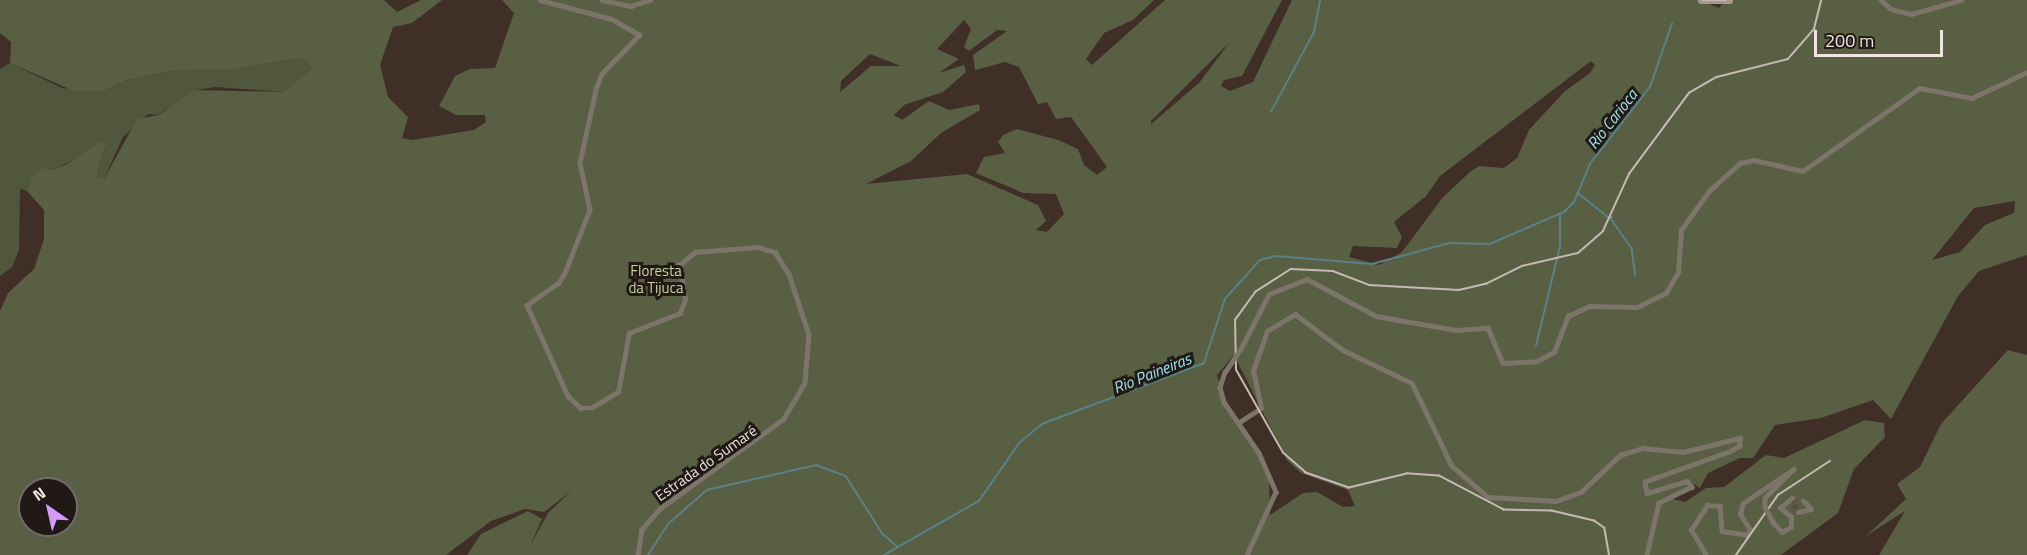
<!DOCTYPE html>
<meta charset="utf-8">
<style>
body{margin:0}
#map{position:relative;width:2027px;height:555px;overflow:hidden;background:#3f2f27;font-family:"Titillium Web",sans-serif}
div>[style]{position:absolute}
.green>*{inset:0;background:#51573c}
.forest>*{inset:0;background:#585f43}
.stream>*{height:1.5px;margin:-0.75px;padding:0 0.75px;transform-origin:0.75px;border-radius:0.75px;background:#5b8187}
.street-tunnel>*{height:4.5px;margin-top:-2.25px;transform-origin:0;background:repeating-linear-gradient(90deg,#5a4a43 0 4.5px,transparent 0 6.5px)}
.street>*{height:4.5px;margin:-2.25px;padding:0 2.25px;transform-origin:2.25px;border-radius:2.25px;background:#7e756a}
.secondary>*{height:7px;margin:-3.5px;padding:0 3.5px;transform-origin:3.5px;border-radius:3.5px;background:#a79a89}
.tram>*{height:1.5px;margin:-0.75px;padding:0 0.75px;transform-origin:0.75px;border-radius:0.75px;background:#c7bab5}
.rail>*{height:1.5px;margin-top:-0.75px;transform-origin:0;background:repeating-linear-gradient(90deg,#c7bab5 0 9px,transparent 0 13.5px)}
.street-bridge>*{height:4.5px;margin:-2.25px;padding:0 2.25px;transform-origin:2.25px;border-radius:2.25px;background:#7e756a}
span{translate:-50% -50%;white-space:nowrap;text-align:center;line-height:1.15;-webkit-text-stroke:6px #201915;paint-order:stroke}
.park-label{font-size:15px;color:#c6d39d}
.street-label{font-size:15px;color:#f0e5e0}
.water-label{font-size:16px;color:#9ce5ef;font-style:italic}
.north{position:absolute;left:18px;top:477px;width:60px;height:60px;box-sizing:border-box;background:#201915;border:2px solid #736b66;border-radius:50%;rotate:326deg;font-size:16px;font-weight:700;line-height:24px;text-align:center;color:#f0e5e0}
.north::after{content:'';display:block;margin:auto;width:21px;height:27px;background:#d39cfc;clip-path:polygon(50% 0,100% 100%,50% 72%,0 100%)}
.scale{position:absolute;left:1814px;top:30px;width:129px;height:27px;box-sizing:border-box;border:3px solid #f0e5e0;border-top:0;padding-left:8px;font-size:18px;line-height:21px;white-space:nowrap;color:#f0e5e0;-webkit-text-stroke:4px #201915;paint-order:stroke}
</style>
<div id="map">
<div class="green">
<div style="clip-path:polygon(300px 58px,313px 68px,283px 92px,215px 87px,195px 90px,158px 115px,148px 114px,123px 137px,104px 179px,98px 179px,97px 170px,107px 143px,53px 170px,44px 167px,31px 176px,27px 191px,20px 189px,19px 250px,12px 267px,0 276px,0 69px,10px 63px,62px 88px,104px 91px,127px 80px,172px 71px,232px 70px)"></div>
</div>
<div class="forest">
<div style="clip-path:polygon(evenodd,0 0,384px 0,397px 12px,421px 0,442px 0,412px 23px,393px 27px,380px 65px,388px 97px,408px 117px,402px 138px,412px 140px,474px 130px,486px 122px,485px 115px,456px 115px,439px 106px,455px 76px,470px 69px,495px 68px,514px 13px,502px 0,1154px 0,1133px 20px,1104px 33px,1086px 59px,1092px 65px,1165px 0,1282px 0,1242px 76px,1224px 80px,1221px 86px,1230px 91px,1253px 82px,1292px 0,1700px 0,1719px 8px,1725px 0,2027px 0,2027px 255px,1979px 271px,1958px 296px,1891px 419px,1873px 400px,1821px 418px,1775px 425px,1753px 458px,1740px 458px,1708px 473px,1700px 488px,1687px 480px,1690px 487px,1672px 499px,1685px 502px,1706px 488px,1724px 487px,1766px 455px,1784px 458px,1865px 420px,1884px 423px,1885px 437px,1854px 469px,1838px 513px,1781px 555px,467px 555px,481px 534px,528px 511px,542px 519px,530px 546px,548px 513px,570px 492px,544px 512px,525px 509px,491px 521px,446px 555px,0 555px,0 311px,8px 293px,34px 269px,44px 239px,44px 210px,27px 191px,31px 176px,44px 167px,53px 170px,67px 164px,100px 142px,107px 143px,97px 170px,98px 178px,104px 179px,137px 119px,159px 115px,194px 90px,283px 92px,313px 68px,300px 58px,232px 70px,172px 71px,127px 80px,104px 91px,74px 91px,10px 63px,11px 42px,0 33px,0 0,964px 20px,971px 29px,964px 47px,969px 51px,997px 30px,1007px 31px,973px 55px,975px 70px,1005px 62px,1019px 67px,1038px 104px,1047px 102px,1056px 119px,1071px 117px,1107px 167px,1097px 175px,1084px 165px,1078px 149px,1058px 140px,1017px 129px,1003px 135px,998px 142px,1005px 153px,984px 157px,976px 173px,1023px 193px,1056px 194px,1064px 214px,1047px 232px,1036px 230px,1046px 221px,1038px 205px,967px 174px,866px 184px,911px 161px,941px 133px,980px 110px,979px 104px,949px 110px,929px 101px,902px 120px,894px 115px,904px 105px,943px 92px,966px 72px,964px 65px,939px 73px,959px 59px,937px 49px,964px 20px,0 0,1230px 42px,1199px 83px,1151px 124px,1151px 121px,1230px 42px,0 0,870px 54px,901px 66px,871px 66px,840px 92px,841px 81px,870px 54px,0 0,1591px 61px,1595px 65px,1590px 73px,1564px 92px,1529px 130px,1517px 158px,1504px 168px,1479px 166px,1470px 172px,1443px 197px,1402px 252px,1379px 265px,1349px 257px,1353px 246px,1397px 248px,1402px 237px,1394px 222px,1426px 196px,1440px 176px,1591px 61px,0 0,2015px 201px,2014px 213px,1985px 225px,1960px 252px,1932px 260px,1974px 208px,2015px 201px,0 0,1234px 355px,1287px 460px,1301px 473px,1348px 490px,1355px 506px,1343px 507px,1317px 492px,1303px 493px,1270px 515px,1269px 471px,1223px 396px,1217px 375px,1234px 355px,0 0,30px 489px,66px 489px,66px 525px,30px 525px,30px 489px)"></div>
<div style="clip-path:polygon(2008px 350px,2027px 355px,2027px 555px,1879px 555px,1905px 511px,1866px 536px,1906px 499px,1897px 484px,1920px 467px,1941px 424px)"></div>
</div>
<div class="stream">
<div style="left:1271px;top:112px;width:91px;rotate:-61.7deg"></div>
<div style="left:1314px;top:32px;width:33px;rotate:-79deg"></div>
<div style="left:1578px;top:193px;width:43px;rotate:38.5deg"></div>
<div style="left:1612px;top:220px;width:35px;rotate:55deg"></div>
<div style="left:1632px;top:249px;width:27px;rotate:82deg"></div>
<div style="left:1536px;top:346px;width:103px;rotate:-76.5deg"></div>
<div style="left:1560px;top:246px;width:32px;rotate:-90deg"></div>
<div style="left:648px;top:555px;width:37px;rotate:-57deg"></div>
<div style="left:668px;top:524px;width:52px;rotate:-41.1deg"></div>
<div style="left:707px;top:490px;width:112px;rotate:-12.9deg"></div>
<div style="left:816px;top:465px;width:32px;rotate:20deg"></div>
<div style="left:846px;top:476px;width:69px;rotate:57.5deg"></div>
<div style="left:883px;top:534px;width:18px;rotate:41deg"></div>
<div style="left:884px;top:555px;width:109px;rotate:-29.6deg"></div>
<div style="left:979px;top:501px;width:72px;rotate:-55.2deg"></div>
<div style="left:1020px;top:442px;width:28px;rotate:-39deg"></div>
<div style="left:1042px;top:424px;width:173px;rotate:-20.6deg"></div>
<div style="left:1204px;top:363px;width:67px;rotate:-71.8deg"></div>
<div style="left:1225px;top:299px;width:52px;rotate:-48.1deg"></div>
<div style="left:1260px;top:260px;width:16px;rotate:-14deg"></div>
<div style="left:1276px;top:256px;width:96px;rotate:4.8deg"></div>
<div style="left:1372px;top:264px;width:81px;rotate:-15.1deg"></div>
<div style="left:1450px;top:243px;width:40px;rotate:1.4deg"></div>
<div style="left:1490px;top:244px;width:81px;rotate:-23.4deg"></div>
<div style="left:1564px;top:212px;width:14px;rotate:-45deg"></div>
<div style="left:1574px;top:202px;width:41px;rotate:-67.2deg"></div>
<div style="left:1590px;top:164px;width:98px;rotate:-52.1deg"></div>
<div style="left:1650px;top:87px;width:67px;rotate:-70.8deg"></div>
</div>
<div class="street-tunnel">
<div style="left:1792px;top:498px;width:15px;rotate:67deg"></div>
</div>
<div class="street">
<div style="left:540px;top:0;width:74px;rotate:14.8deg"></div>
<div style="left:612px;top:19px;width:32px;rotate:30deg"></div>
<div style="left:640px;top:35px;width:54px;rotate:134.3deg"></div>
<div style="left:602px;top:74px;width:17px;rotate:111deg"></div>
<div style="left:596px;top:90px;width:75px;rotate:102.4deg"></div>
<div style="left:580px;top:163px;width:48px;rotate:78deg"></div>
<div style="left:590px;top:210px;width:68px;rotate:111.6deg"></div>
<div style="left:565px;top:273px;width:12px;rotate:121deg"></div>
<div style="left:559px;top:283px;width:39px;rotate:145deg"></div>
<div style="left:527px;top:305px;width:100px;rotate:65.7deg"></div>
<div style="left:568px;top:396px;width:18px;rotate:43deg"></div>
<div style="left:581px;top:408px;width:10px"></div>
<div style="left:591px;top:408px;width:31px;rotate:-31deg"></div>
<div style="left:618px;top:392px;width:60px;rotate:-79.4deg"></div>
<div style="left:629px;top:333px;width:55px;rotate:-21.4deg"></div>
<div style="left:680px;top:313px;width:15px;rotate:-70deg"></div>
<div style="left:685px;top:299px;width:35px;rotate:-100deg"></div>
<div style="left:679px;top:265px;width:21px;rotate:-39deg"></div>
<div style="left:695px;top:252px;width:63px;rotate:-4.5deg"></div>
<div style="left:758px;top:247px;width:18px;rotate:16deg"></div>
<div style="left:775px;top:252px;width:26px;rotate:58deg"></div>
<div style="left:789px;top:274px;width:64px;rotate:71.8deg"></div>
<div style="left:809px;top:335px;width:48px;rotate:94.8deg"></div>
<div style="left:805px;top:383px;width:42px;rotate:120.3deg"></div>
<div style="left:784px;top:419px;width:153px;rotate:144deg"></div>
<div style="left:660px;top:509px;width:28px;rotate:131deg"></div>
<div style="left:642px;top:530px;width:25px;rotate:99deg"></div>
<div style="left:602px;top:0;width:30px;rotate:12deg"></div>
<div style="left:631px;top:6px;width:20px;rotate:-18deg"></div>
<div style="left:1881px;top:0;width:13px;rotate:42deg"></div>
<div style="left:1891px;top:9px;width:21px;rotate:14deg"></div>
<div style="left:1911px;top:14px;width:52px;rotate:-15.6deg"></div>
<div style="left:1240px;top:350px;width:63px;rotate:-62.6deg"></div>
<div style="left:1269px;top:294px;width:41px;rotate:-21.5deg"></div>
<div style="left:1307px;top:279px;width:78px;rotate:28.2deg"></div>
<div style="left:1376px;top:316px;width:81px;rotate:9.9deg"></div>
<div style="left:1456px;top:330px;width:32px;rotate:-4deg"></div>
<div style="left:1488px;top:328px;width:38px;rotate:67deg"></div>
<div style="left:1503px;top:363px;width:34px;rotate:-3deg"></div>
<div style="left:1537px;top:361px;width:19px;rotate:-28deg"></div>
<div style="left:1554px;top:352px;width:39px;rotate:-69deg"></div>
<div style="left:1568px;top:316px;width:23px;rotate:-25deg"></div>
<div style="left:1589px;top:306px;width:48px;rotate:1.2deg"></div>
<div style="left:1637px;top:307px;width:32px;rotate:-26deg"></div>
<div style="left:1666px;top:293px;width:24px;rotate:-60deg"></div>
<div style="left:1678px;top:272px;width:42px;rotate:-85.9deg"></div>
<div style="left:1681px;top:230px;width:48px;rotate:-54.3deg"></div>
<div style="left:1709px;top:191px;width:42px;rotate:-42.1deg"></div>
<div style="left:1740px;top:163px;width:14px;rotate:-12deg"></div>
<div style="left:1754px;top:160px;width:50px;rotate:12.7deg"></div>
<div style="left:1803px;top:171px;width:143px;rotate:-35.4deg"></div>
<div style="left:1920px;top:88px;width:53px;rotate:10.9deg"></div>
<div style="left:1972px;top:98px;width:61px;rotate:-25.3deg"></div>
<div style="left:1225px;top:372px;width:16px;rotate:108deg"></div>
<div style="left:1220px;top:387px;width:16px;rotate:75deg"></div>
<div style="left:1224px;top:402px;width:62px;rotate:55.5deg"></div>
<div style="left:1259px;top:453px;width:43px;rotate:66.4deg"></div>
<div style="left:1276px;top:492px;width:69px;rotate:114.7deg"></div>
<div style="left:1238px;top:423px;width:27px;rotate:-33deg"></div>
<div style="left:1261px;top:408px;width:38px;rotate:-102deg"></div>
<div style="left:1253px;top:371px;width:42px;rotate:-70.7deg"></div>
<div style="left:1267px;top:331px;width:33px;rotate:-31deg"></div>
<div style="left:1295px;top:314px;width:60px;rotate:36.9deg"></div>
<div style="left:1343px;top:350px;width:76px;rotate:25.6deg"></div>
<div style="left:1412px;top:383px;width:92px;rotate:64.3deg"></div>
<div style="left:1452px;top:466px;width:48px;rotate:40.7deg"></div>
<div style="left:1488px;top:497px;width:68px;rotate:3.4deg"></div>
<div style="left:1556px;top:501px;width:27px;rotate:-20deg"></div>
<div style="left:1581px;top:492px;width:54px;rotate:-43.5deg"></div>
<div style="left:1620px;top:455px;width:24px;rotate:-17deg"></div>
<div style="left:1643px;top:448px;width:40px;rotate:5.7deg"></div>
<div style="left:1683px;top:452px;width:59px;rotate:-13.8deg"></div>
<div style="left:1740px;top:438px;width:8px;rotate:90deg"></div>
<div style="left:1740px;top:446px;width:13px;rotate:151deg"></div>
<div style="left:1729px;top:452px;width:89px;rotate:160.3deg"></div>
<div style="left:1645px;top:482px;width:11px;rotate:80deg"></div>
<div style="left:1647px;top:493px;width:42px;rotate:-16.7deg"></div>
<div style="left:1687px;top:481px;width:8px;rotate:50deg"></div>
<div style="left:1692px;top:487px;width:37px;rotate:154deg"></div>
<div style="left:1659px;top:503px;width:53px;rotate:103deg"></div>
<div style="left:1798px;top:512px;width:13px;rotate:-13deg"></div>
<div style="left:1811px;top:509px;width:11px;rotate:-135deg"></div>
<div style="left:1773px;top:522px;width:13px;rotate:48deg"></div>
<div style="left:1782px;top:532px;width:10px;rotate:-29deg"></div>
<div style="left:1791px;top:527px;width:10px;rotate:-90deg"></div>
<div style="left:1791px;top:517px;width:14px;rotate:-141deg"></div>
<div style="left:1780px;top:508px;width:16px;rotate:-40deg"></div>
<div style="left:1706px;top:555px;width:29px;rotate:-121deg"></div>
<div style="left:1691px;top:530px;width:30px;rotate:-57deg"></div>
<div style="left:1707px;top:505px;width:13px;rotate:4deg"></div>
<div style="left:1720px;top:506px;width:25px;rotate:85deg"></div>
<div style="left:1722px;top:531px;width:24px;rotate:9deg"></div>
<div style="left:1746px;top:535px;width:6px;rotate:-51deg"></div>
<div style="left:1750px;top:530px;width:19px;rotate:-122deg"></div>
<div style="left:1740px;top:514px;width:11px;rotate:-75deg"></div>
<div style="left:1743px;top:503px;width:61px;rotate:-33.7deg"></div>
<div style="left:1794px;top:469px;width:41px;rotate:135deg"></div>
<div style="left:1765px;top:498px;width:9px;rotate:90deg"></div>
</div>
<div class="secondary">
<div style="left:1701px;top:0;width:28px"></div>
</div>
<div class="tram">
<div style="left:1703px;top:0;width:23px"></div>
<div style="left:1609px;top:555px;width:27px;rotate:-100deg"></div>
<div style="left:1604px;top:528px;width:12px;rotate:-145deg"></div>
<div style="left:1594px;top:521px;width:43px;rotate:-166.6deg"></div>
<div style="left:1552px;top:511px;width:48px;rotate:-178.8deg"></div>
<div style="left:1504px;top:510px;width:73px;rotate:-152.4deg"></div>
<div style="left:1439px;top:476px;width:32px;rotate:-176deg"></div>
<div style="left:1407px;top:474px;width:60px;rotate:166.4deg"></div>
<div style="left:1349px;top:488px;width:46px;rotate:-160.8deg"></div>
<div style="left:1306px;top:473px;width:30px;rotate:-139deg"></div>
<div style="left:1283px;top:453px;width:95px;rotate:-119.5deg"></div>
<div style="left:1236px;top:370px;width:50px;rotate:-91.1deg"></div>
<div style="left:1235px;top:320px;width:34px;rotate:-54deg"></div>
<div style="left:1255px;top:292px;width:43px;rotate:-32.6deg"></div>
<div style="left:1291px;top:269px;width:42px;rotate:2.7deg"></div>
<div style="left:1333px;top:271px;width:39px;rotate:21deg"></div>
<div style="left:1369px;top:285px;width:90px;rotate:3.2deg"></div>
<div style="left:1459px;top:290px;width:28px;rotate:-13deg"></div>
<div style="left:1486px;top:284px;width:40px;rotate:-26.6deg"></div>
<div style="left:1522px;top:266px;width:57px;rotate:-13.1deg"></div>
<div style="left:1578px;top:253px;width:33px;rotate:-41deg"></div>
<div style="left:1603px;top:231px;width:63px;rotate:-65.5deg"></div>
<div style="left:1629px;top:174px;width:101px;rotate:-53.5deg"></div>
<div style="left:1689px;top:93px;width:32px;rotate:-30deg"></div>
<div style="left:1717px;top:77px;width:73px;rotate:-14.2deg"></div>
<div style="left:1788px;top:59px;width:40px;rotate:-49deg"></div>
<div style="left:1814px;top:29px;width:30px;rotate:-76deg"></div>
<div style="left:1736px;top:555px;width:73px;rotate:-55deg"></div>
<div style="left:1778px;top:495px;width:62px;rotate:-33.2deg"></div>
</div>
<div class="rail">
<div style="left:1611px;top:218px;width:1px;rotate:-90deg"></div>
</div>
<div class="street-bridge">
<div style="left:1225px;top:372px;width:27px;rotate:-56deg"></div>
<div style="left:1765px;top:507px;width:17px;rotate:62deg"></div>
</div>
<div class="park-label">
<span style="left:656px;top:279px">Floresta<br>da Tijuca</span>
</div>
<div class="street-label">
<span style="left:706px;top:463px;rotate:-35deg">Estrada do Sumaré</span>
</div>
<div class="water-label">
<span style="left:1612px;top:119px;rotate:-52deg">Rio Carioca</span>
<span style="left:1152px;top:373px;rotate:-22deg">Rio Paineiras</span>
</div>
<div class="north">N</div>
<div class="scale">200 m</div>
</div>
